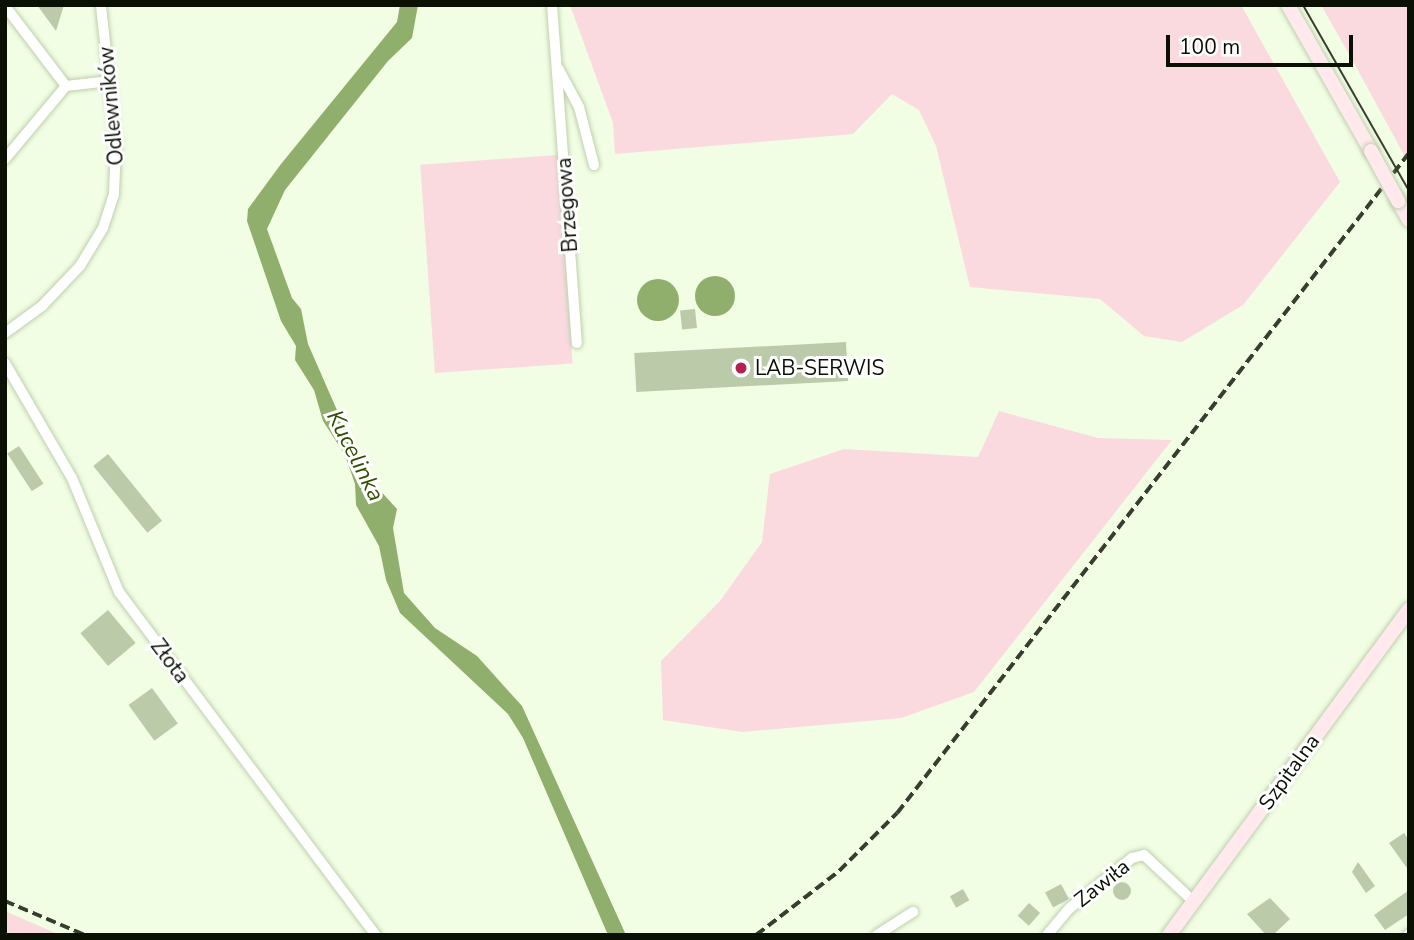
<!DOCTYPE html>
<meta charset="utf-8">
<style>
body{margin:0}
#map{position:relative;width:1414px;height:940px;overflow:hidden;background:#f1fee3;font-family:"Nunito Sans",sans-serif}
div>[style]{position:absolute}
.green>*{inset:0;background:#fadadf;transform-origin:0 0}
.water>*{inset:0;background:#90af6c}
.round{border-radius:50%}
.building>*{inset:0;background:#bbcbaa;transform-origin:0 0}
.roads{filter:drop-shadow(0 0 2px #bfcfae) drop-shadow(0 0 2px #bfcfae)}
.street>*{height:10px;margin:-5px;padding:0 5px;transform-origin:5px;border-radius:5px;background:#fff}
.secondary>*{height:14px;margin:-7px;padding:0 7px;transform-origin:7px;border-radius:7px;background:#ffe9ed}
.tram>*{height:2px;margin:-1px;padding:0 1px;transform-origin:1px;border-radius:1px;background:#373d2f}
.rail>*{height:3.5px;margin-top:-1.75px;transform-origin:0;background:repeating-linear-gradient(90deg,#373d2f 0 10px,transparent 0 15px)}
.bridges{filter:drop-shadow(0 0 2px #bfcfae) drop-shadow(0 0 2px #bfcfae)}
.secondary-bridge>*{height:14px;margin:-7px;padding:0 7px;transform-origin:7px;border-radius:7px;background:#ffe9ed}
.dots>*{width:19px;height:19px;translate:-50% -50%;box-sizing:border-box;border:4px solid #fff;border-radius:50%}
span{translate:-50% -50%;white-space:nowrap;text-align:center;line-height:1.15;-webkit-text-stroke:6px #fff;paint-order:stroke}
.street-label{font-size:21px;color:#0b1005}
.poi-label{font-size:21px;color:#0b1005}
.left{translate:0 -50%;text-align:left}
.water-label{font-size:23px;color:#344f02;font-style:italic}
.frame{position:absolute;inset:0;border:7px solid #0b1005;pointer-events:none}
.scale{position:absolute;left:1166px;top:35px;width:187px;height:32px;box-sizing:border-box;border:4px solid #0b1005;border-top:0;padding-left:9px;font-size:21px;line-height:24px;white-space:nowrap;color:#0b1005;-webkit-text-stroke:5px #fff;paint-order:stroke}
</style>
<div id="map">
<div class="green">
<div style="clip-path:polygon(570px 5px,1241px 5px,1340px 182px,1243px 305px,1182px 342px,1144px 336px,1100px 299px,970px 287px,936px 146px,919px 110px,892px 94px,853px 134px,615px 154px,613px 123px)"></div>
<div style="clip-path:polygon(1321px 5px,1409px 5px,1409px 164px,1349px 54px)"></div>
<div style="left:558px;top:155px;width:209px;height:138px;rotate:86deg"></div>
<div style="clip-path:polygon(999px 411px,1098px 438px,1172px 440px,974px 692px,901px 718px,742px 732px,663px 720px,661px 661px,720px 601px,762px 542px,770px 474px,844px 449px,978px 457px)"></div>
<div style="clip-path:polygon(5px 911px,60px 935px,5px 935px)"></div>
</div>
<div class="water">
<div style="clip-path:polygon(400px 5px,418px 5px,412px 38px,388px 61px,285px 190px,267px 229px,292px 298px,301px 309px,308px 344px,354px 449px,376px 486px,397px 509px,393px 528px,404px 593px,435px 628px,477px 656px,522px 706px,626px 935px,608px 935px,523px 738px,508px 714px,400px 613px,386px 580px,379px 546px,356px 505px,355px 484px,345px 455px,323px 421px,314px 390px,295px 360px,296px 346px,281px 321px,247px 221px,248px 209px,281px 164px,397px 22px)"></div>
<div class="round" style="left:695px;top:276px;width:40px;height:40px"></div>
<div class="round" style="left:637px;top:279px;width:42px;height:42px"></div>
</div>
<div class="building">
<div style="clip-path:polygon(37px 5px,64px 5px,56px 31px)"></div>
<div style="left:695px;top:309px;width:19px;height:15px;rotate:84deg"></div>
<div style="left:846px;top:342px;width:39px;height:212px;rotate:87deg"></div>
<div style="left:19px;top:446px;width:45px;height:14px;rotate:57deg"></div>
<div style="left:108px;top:454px;width:86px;height:19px;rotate:51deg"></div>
<div style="left:108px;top:610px;width:43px;height:36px;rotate:50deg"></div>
<div style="left:152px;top:688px;width:44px;height:29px;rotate:54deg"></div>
<div style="clip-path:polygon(1404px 833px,1409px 840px,1409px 871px,1389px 843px)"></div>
<div style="clip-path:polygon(1358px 862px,1375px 886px,1366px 893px,1352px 872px)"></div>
<div class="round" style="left:1113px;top:882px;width:18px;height:18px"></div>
<div style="left:1061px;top:884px;width:17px;height:18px;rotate:62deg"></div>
<div style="left:963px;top:889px;width:13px;height:15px;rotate:61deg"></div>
<div style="clip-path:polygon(1409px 890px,1409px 914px,1385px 930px,1374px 915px)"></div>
<div style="clip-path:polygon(1270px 898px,1290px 919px,1273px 935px,1266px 935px,1247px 914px)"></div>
<div style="left:1029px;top:903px;width:15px;height:17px;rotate:42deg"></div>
</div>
<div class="roads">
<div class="street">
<div style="left:552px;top:5px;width:339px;rotate:85.8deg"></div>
<div style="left:5px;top:6px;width:101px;rotate:52.7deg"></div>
<div style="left:66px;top:86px;width:44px;rotate:-6.5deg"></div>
<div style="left:558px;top:68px;width:44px;rotate:61.7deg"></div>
<div style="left:579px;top:107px;width:60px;rotate:75.5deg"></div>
<div style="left:5px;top:159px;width:95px;rotate:-50.1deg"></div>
<div style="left:5px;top:333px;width:46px;rotate:-36.1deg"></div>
<div style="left:42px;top:306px;width:55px;rotate:-46.5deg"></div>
<div style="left:80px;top:266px;width:44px;rotate:-58.8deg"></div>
<div style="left:103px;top:228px;width:36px;rotate:-72deg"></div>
<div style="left:114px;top:194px;width:50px;rotate:-87.7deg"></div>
<div style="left:116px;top:144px;width:140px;rotate:-96.2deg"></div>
<div style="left:5px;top:363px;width:133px;rotate:59.8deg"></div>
<div style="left:72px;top:478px;width:123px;rotate:67.6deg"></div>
<div style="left:119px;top:592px;width:429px;rotate:53.2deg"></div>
<div style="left:877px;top:935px;width:43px;rotate:-32.6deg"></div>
<div style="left:1047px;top:935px;width:35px;rotate:-50deg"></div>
<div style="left:1070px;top:908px;width:80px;rotate:-38.9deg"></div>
<div style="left:1132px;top:858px;width:12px;rotate:-14deg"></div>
<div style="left:1144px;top:855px;width:67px;rotate:43.2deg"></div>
<div style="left:1408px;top:935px;width:1px;rotate:-45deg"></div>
</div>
<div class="secondary">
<div style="left:1288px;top:5px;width:168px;rotate:60.4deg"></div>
<div style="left:1398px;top:201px;width:22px;rotate:60deg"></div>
<div style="left:1169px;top:935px;width:405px;rotate:-53.6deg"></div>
</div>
</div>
<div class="tram">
<div style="left:1303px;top:5px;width:214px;rotate:60.3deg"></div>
</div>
<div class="rail">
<div style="left:5px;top:901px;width:87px;rotate:23deg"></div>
<div style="left:756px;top:935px;width:105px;rotate:-37.6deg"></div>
<div style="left:839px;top:871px;width:82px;rotate:-45deg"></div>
<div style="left:897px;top:813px;width:835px;rotate:-52.2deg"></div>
</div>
<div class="bridges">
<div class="secondary-bridge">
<div style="left:1371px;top:151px;width:57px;rotate:61.6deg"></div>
</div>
</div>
<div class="dots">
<div style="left:741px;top:368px;background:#b22150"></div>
</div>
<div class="street-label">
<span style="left:111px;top:106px;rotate:-95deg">Odlewników</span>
<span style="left:567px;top:205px;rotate:-94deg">Brzegowa</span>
<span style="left:170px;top:661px;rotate:53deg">Złota</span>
<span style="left:1289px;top:772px;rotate:-54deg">Szpitalna</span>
<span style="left:1102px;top:883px;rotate:-38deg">Zawiła</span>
</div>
<div class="poi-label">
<span class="left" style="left:755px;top:368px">LAB-SERWIS</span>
</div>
<div class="water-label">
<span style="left:355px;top:456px;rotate:63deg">Kucelinka</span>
</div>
<div class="frame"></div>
<div class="scale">100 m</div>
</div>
